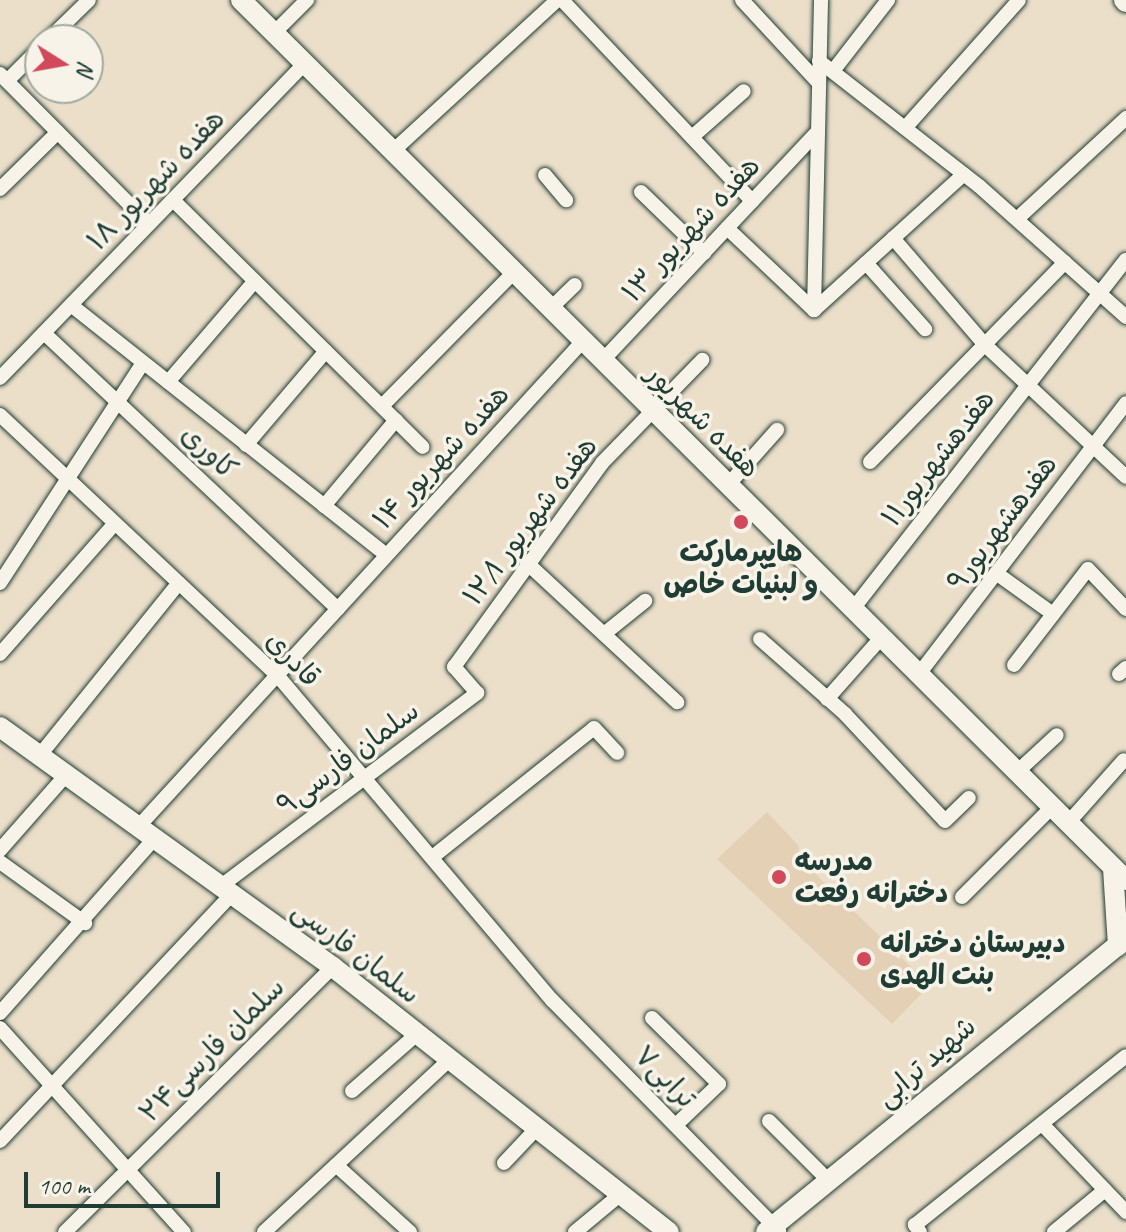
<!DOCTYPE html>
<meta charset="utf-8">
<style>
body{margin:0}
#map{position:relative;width:1126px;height:1232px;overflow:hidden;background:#ecdfca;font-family:Caveat,"Playpen Sans Arabic",sans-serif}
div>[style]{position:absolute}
.built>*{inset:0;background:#e4d1b5}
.roads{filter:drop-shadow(0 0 2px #1f3d34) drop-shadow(0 0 2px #1f3d34)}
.street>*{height:14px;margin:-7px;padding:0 7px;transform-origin:7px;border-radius:7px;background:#f7f3e8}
.secondary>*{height:20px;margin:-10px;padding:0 10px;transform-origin:10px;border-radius:10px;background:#f7f3e8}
.dots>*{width:22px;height:22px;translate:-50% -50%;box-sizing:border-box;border:4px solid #f7f3e8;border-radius:50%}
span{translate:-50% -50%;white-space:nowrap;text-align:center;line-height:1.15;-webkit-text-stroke:7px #f7f3e8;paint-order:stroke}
.street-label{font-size:28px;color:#1f3d34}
.poi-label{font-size:28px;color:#1f3d34;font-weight:700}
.left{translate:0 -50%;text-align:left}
.north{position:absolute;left:24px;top:24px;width:80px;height:80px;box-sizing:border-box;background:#f7f3e8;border:2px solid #a1aaa0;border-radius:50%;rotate:101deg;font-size:22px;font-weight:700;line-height:32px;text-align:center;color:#1f3d34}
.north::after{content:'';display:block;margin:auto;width:28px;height:36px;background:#d1495b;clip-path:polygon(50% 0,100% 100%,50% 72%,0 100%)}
.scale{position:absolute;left:24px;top:1172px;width:196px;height:36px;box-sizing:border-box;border:4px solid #1f3d34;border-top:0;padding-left:10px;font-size:24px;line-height:28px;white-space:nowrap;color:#1f3d34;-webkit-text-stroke:6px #f7f3e8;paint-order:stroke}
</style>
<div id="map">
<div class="built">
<div style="clip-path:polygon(767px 812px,799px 846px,798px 857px,930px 985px,892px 1024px,717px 859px)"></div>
</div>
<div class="roads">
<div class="street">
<div style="left:562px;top:0;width:277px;rotate:46.6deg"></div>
<div style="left:742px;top:0;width:112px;rotate:47.2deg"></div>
<div style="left:274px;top:33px;width:47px;rotate:-45deg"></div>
<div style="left:48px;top:40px;width:57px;rotate:-44.3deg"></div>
<div style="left:819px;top:61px;width:203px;rotate:38deg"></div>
<div style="left:979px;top:186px;width:197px;rotate:41.7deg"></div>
<div style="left:833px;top:71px;width:90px;rotate:-52.2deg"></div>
<div style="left:0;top:74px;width:211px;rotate:45.2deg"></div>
<div style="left:7px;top:81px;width:47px;rotate:-45deg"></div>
<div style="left:905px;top:128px;width:171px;rotate:-48.3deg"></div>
<div style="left:692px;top:137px;width:69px;rotate:-41.5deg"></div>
<div style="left:393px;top:151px;width:223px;rotate:-42.6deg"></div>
<div style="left:545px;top:175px;width:33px;rotate:50deg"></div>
<div style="left:0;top:189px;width:81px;rotate:-44.5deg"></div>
<div style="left:641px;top:192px;width:88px;rotate:44.1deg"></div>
<div style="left:173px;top:200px;width:351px;rotate:44.7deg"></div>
<div style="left:1017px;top:219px;width:149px;rotate:-42.8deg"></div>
<div style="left:727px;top:228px;width:120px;rotate:43.3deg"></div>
<div style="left:893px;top:238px;width:141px;rotate:49.3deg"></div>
<div style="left:985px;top:345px;width:193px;rotate:43.1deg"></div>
<div style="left:866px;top:263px;width:89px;rotate:48.2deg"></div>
<div style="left:71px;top:305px;width:402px;rotate:38.4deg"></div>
<div style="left:551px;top:308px;width:33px;rotate:-44deg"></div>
<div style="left:814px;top:310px;width:310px;rotate:-88.7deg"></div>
<div style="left:814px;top:310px;width:202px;rotate:-42.2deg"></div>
<div style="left:44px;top:333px;width:403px;rotate:43.2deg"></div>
<div style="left:603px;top:360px;width:311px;rotate:-46.8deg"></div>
<div style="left:0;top:378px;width:438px;rotate:-45.9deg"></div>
<div style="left:168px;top:382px;width:133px;rotate:-49.3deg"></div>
<div style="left:382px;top:406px;width:188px;rotate:-45.4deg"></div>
<div style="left:0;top:415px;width:381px;rotate:43.2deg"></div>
<div style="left:278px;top:676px;width:424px;rotate:49.8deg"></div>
<div style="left:552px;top:1000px;width:324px;rotate:45.5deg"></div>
<div style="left:246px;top:445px;width:123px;rotate:-49.6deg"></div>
<div style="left:870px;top:462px;width:279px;rotate:-45.7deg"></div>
<div style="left:728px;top:485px;width:74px;rotate:-48.3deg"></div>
<div style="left:324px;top:506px;width:112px;rotate:-50.1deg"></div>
<div style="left:527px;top:563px;width:205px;rotate:42.8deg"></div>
<div style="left:996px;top:573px;width:70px;rotate:35.7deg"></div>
<div style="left:0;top:583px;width:262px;rotate:-57deg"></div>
<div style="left:853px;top:609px;width:443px;rotate:-52deg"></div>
<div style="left:604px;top:634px;width:53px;rotate:-38.8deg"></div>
<div style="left:760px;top:639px;width:113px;rotate:41.4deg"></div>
<div style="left:845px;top:714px;width:146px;rotate:46.9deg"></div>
<div style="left:945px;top:821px;width:33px;rotate:-44deg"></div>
<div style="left:0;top:654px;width:174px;rotate:-48.7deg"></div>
<div style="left:1014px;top:665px;width:121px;rotate:-52.4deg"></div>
<div style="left:1088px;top:569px;width:55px;rotate:46.5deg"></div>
<div style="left:919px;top:674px;width:341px;rotate:-52.6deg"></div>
<div style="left:1119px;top:674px;width:9px;rotate:-41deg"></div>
<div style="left:827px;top:699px;width:81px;rotate:-48.5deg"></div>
<div style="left:40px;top:755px;width:221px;rotate:-51.1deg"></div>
<div style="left:1017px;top:772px;width:54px;rotate:-42.8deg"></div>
<div style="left:1068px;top:823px;width:84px;rotate:-48.4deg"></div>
<div style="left:139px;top:826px;width:658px;rotate:-47.53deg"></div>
<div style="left:0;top:850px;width:101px;rotate:-48.6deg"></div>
<div style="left:435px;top:855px;width:203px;rotate:-38.6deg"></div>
<div style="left:594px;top:728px;width:34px;rotate:47deg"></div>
<div style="left:0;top:862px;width:105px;rotate:35.7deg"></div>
<div style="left:221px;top:886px;width:321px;rotate:-37deg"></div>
<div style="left:477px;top:693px;width:35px;rotate:-131deg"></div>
<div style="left:454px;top:667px;width:252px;rotate:-54deg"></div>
<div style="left:602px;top:463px;width:144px;rotate:-45.8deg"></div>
<div style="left:962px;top:897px;width:127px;rotate:-45deg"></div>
<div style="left:0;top:1013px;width:234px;rotate:-48.5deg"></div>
<div style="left:652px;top:1018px;width:94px;rotate:44.6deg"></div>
<div style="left:719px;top:1084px;width:59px;rotate:136.4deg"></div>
<div style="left:0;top:1028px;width:275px;rotate:48deg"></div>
<div style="left:352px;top:1091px;width:88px;rotate:-41.3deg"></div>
<div style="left:769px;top:1121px;width:85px;rotate:45deg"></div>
<div style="left:1042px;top:1124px;width:122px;rotate:46.3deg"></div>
<div style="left:0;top:1141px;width:339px;rotate:-46.8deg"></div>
<div style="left:504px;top:1163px;width:50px;rotate:-46.6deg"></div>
<div style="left:336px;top:1165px;width:100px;rotate:42.2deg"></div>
<div style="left:65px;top:1232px;width:377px;rotate:-44.7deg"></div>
<div style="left:264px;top:1232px;width:254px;rotate:-42.9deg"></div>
<div style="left:575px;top:1232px;width:61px;rotate:-39.7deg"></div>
<div style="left:920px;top:1232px;width:9px;rotate:-126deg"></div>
<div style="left:915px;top:1225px;width:270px;rotate:-38.7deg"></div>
<div style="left:1054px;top:1232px;width:66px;rotate:-39.5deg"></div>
</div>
<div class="secondary">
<div style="left:241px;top:0;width:1248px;rotate:44.84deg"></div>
<div style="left:1124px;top:0;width:3px;rotate:45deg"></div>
<div style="left:0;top:727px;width:410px;rotate:35.8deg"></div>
<div style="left:333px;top:967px;width:428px;rotate:38.3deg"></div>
<div style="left:1113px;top:868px;width:78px;rotate:86.3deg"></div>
<div style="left:766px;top:1232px;width:465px;rotate:-39.2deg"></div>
</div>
</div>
<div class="dots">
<div style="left:741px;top:522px;background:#d1495b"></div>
<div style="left:779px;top:877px;background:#d1495b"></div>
<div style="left:864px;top:959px;background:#d1495b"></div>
</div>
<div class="street-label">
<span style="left:156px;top:180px;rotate:-46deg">هفده شهریور ۱۸</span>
<span style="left:691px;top:229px;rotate:-47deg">هفده شهریور ۱۳</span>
<span style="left:703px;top:421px;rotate:45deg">هفده شهریور</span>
<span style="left:209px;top:452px;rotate:43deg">کاوری</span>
<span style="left:441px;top:457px;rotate:-47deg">هفده شهریور ۱۴</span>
<span style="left:938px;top:458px;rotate:-52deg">هفدهشهریور۱۱</span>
<span style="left:530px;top:521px;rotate:-53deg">هفده شهریور ۱۲/۱</span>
<span style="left:1002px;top:523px;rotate:-53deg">هفدهشهریور۹</span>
<span style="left:293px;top:659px;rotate:47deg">قادری</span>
<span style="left:348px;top:758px;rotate:-37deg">سلمان فارسی۹</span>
<span style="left:356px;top:952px;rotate:37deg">سلمان فارسی</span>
<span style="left:212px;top:1050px;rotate:-45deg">سلمان فارسی۲۴</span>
<span style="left:926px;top:1062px;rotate:-41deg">شهید ترابی</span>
<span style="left:665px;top:1077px;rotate:45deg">ترابی۷</span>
</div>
<div class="poi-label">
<span style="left:741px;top:568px">هایپرمارکت<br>و لبنیات خاص</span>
<span class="left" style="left:795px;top:877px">مدرسه<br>دخترانه رفعت</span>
<span class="left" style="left:880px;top:959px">دبیرستان دخترانه<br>بنت الهدی</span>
</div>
<div class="north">N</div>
<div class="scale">100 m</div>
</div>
